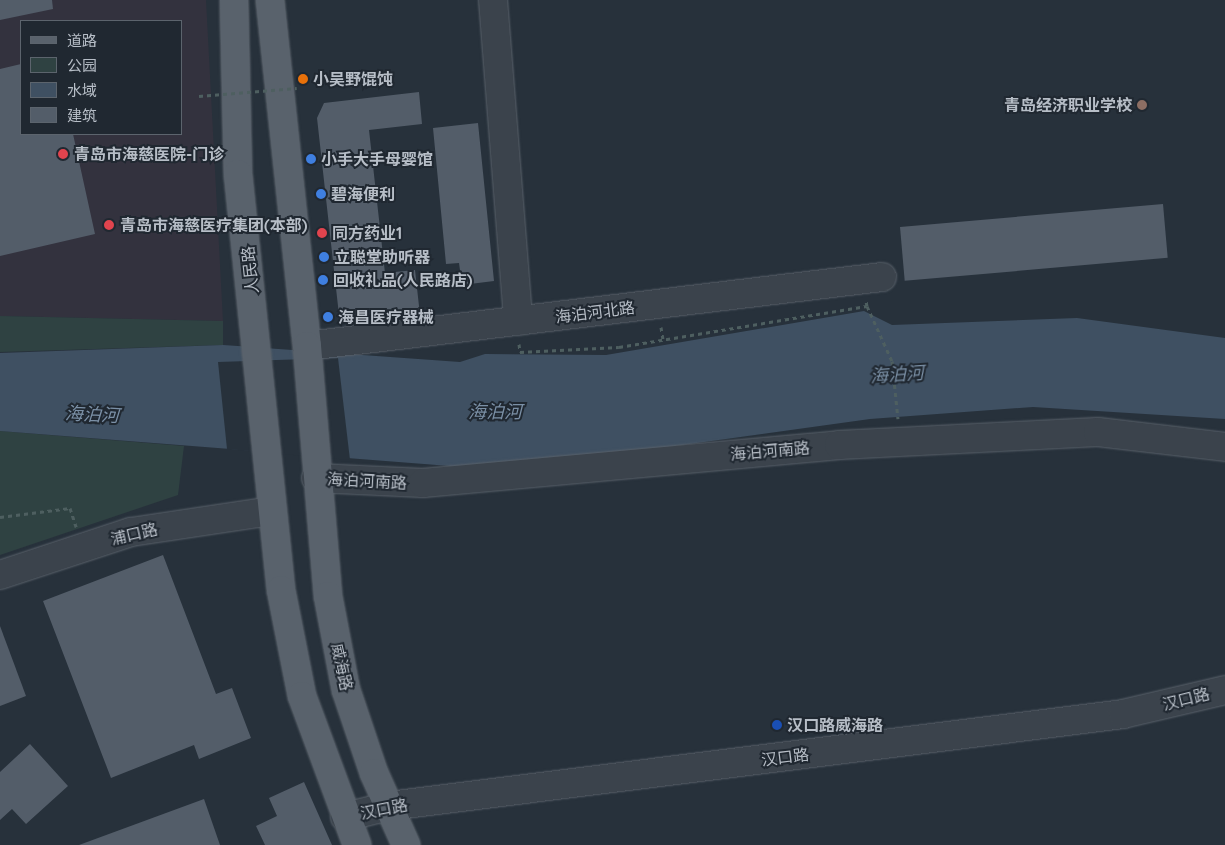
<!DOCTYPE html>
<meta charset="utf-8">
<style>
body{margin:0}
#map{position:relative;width:1225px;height:845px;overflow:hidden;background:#27313b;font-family:Quicksand,"Noto Sans SC",sans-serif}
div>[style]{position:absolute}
.medical>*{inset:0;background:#33323e}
.green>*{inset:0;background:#2f4242}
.water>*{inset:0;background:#3f5062}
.pier>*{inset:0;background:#27313b}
.building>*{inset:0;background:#535d69;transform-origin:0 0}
.path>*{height:3px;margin-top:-1.5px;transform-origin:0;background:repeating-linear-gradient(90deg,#4e5f60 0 4px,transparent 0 8px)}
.roads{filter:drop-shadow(0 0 1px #59616a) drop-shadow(0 0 1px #59616a)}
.minor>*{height:28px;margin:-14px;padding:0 14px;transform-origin:14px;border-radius:14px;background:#3b434c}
.major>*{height:28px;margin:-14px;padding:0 14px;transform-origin:14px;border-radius:14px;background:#59626c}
.path-bridge>*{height:3px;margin-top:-1.5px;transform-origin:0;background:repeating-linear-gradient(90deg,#4e5f60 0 4px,transparent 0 8px)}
.dots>*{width:14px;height:14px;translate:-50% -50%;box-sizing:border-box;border:2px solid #202831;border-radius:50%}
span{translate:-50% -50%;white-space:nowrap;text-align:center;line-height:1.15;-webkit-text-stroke:4px #202831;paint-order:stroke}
.poi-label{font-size:16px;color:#b7bec7;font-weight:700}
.left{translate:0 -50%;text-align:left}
.right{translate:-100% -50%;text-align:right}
.street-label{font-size:16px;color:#b7bec7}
.water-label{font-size:18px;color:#7b90a6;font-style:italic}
.legend{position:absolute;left:20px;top:20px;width:162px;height:115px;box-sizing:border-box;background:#202831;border:1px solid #5c646d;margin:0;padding:6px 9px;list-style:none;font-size:15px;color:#b7bec7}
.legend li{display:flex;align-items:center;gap:10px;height:25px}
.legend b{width:25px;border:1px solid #5c646d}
</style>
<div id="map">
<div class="medical">
<div style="clip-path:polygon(evenodd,0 0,206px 0,223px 321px,0 316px,0 0,21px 21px,181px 21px,181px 134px,21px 134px,21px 21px)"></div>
</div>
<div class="green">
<div style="clip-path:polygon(0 316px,223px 321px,223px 345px,0 352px)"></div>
<div style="clip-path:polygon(0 431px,184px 446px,178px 495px,0 555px)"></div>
</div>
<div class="water">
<div style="clip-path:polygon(864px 311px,892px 325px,1077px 318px,1225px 338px,1225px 419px,1033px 407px,870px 419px,501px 470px,0 431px,0 353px,223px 345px,460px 362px,485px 354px,606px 355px)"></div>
</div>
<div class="pier">
<div style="clip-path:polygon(338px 358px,350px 460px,227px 449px,218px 362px)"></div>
</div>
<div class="building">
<div style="clip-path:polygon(0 0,52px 0,53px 9px,0 20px)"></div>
<div style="clip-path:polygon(21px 64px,21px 134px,73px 134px,95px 234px,0 256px,0 69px)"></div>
<div style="clip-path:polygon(419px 92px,422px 124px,369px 130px,385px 273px,415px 270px,420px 315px,340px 324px,317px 118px,324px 103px)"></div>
<div style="clip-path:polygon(478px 123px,494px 281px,462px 285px,459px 263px,446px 264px,433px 128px)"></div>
<div style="left:1163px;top:204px;width:54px;height:264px;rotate:85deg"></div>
<div style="clip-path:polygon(163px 555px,216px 694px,232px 688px,251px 738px,199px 759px,194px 745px,111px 778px,43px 601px)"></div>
<div style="clip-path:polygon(0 626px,26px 696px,0 706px)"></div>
<div style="clip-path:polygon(30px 744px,68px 786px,26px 824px,12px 809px,0 820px,0 772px)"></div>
<div style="clip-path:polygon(304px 782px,332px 845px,265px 845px,256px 826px,277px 816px,269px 798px)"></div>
<div style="clip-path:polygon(204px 799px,220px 845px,79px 845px)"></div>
</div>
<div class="path">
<div style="left:867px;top:306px;width:60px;rotate:65.6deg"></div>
<div style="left:892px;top:361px;width:58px;rotate:84.1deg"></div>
<div style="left:661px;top:327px;width:13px;rotate:81deg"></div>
<div style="left:519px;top:344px;width:8px;rotate:83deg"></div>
<div style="left:520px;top:352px;width:99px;rotate:-2.9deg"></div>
<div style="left:619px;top:347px;width:251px;rotate:-9.4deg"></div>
<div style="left:867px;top:306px;width:5px;rotate:-101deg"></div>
<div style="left:0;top:517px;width:71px;rotate:-7.3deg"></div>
<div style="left:70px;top:508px;width:20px;rotate:72deg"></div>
</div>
<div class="roads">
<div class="minor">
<div style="left:493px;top:0;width:322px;rotate:85.5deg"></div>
<div style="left:307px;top:346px;width:579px;rotate:-6.84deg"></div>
<div style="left:316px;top:478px;width:107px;rotate:2.7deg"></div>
<div style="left:423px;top:483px;width:418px;rotate:-5.2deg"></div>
<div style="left:839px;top:445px;width:259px;rotate:-2.9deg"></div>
<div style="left:1098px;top:432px;width:128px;rotate:6.7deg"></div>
<div style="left:0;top:575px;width:138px;rotate:-18.2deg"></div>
<div style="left:131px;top:532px;width:142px;rotate:-8.5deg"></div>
<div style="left:345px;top:817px;width:45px;rotate:-14deg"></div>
<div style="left:389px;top:806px;width:740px;rotate:-7.14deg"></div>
<div style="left:1123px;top:714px;width:105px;rotate:-13.2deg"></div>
</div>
<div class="major">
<div style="left:234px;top:0;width:174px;rotate:88.7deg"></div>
<div style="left:238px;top:174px;width:418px;rotate:84.1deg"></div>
<div style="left:281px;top:590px;width:108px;rotate:78.8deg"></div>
<div style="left:302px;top:696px;width:159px;rotate:69.7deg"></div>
<div style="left:270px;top:0;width:348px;rotate:83.9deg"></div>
<div style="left:307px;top:346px;width:251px;rotate:85.2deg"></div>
<div style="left:328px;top:596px;width:96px;rotate:79.2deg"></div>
<div style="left:346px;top:690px;width:88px;rotate:71.4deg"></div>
<div style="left:374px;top:773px;width:79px;rotate:66deg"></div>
</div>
</div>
<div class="path-bridge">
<div style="left:199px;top:96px;width:98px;rotate:-4.7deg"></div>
</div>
<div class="dots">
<div style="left:303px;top:79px;background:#e8710a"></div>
<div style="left:1142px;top:105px;background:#8d6e63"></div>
<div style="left:63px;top:154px;background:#e0444e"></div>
<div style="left:311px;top:159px;background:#3f7fe0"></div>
<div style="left:321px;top:194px;background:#3f7fe0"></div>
<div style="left:109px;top:225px;background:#e0444e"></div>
<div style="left:322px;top:233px;background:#e0444e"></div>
<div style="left:324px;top:257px;background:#3f7fe0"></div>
<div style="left:323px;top:280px;background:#3f7fe0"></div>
<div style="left:328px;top:317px;background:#3f7fe0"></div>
<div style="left:777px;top:725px;background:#1a4fb4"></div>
</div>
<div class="poi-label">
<span class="left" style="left:313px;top:79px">小吴野馄饨</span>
<span class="right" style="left:1132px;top:105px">青岛经济职业学校</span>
<span class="left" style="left:74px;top:154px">青岛市海慈医院-门诊</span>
<span class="left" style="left:321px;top:159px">小手大手母婴馆</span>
<span class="left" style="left:331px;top:194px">碧海便利</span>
<span class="left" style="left:120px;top:225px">青岛市海慈医疗集团(本部)</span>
<span class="left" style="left:332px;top:233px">同方药业1</span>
<span class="left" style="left:334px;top:257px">立聪堂助听器</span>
<span class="left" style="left:333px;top:280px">回收礼品(人民路店)</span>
<span class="left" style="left:338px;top:317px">海昌医疗器械</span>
<span class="left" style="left:787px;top:725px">汉口路威海路</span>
</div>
<div class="street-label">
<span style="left:250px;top:270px;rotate:-96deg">人民路</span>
<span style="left:595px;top:312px;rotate:-7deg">海泊河北路</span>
<span style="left:770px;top:451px;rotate:-5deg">海泊河南路</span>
<span style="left:367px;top:481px;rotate:3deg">海泊河南路</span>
<span style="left:134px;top:534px;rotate:-13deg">浦口路</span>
<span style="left:342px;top:667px;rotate:78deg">威海路</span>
<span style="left:1186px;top:699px;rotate:-14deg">汉口路</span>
<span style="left:785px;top:757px;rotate:-7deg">汉口路</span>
<span style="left:384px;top:809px;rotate:-11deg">汉口路</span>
</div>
<div class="water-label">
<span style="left:897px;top:375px;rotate:-4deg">海泊河</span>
<span style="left:495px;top:412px">海泊河</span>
<span style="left:92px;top:415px;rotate:3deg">海泊河</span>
</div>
<ul class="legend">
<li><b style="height:6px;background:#59626c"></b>道路</li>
<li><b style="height:14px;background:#2f4242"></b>公园</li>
<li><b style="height:14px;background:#3f5062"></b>水域</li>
<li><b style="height:14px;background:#535d69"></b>建筑</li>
</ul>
</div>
